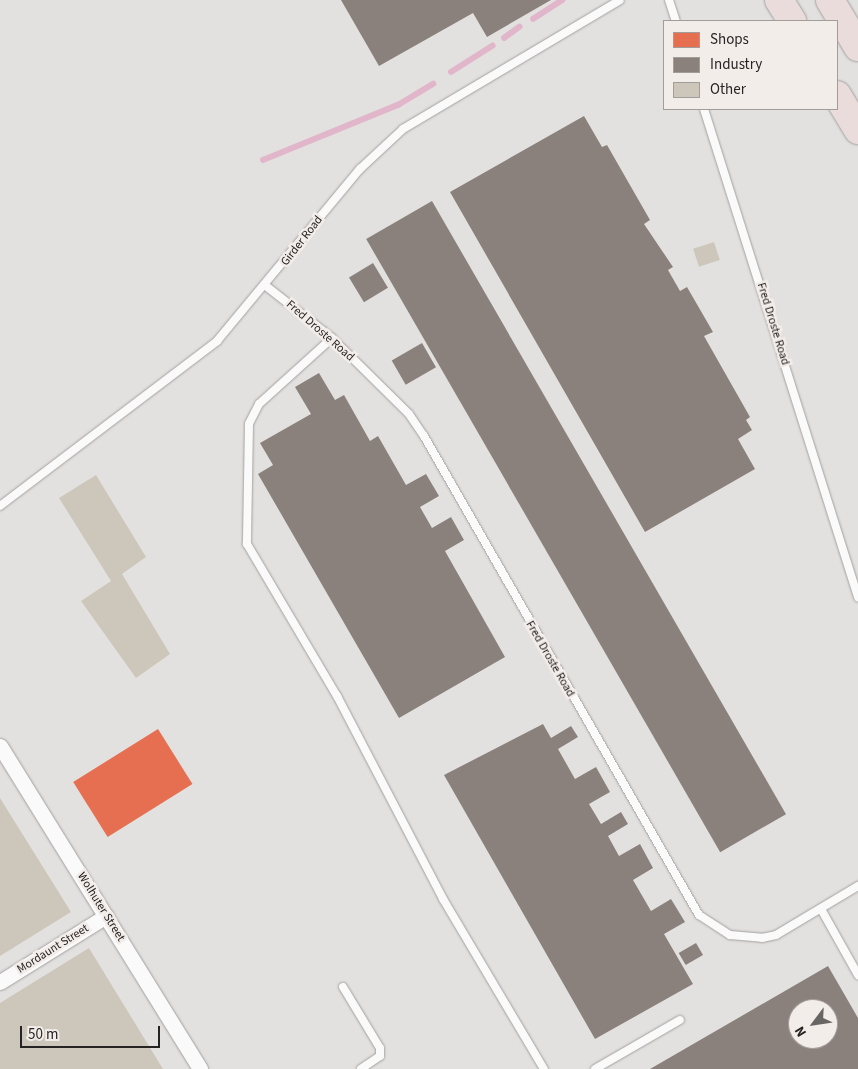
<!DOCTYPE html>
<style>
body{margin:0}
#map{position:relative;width:858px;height:1069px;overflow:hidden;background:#e3e1df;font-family:"Source Sans 3",sans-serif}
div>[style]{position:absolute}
.shops>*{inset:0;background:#e76f51;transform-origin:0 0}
.industry>*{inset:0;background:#8a817c;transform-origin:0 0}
.stream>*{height:5.5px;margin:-2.75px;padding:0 2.75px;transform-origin:2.75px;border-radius:2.75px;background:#e1b6ca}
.building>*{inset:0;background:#cdc7bb;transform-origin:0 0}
.roads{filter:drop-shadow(0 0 1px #a3a1a0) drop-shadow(0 0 1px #a3a1a0)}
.lane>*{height:8px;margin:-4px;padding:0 4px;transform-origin:4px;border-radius:4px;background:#fbfafa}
.street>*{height:15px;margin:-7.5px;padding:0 7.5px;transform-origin:7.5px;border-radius:7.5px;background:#fbfafa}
.highway>*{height:28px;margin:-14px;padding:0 14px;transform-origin:14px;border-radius:14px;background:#ebdcdc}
span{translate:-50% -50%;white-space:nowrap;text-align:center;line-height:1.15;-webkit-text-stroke:5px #f3edea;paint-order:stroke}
.street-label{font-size:12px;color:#262423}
.legend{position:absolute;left:663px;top:20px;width:175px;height:90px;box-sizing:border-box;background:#f3edea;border:1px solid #a19d9a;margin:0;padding:6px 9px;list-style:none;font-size:15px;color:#262423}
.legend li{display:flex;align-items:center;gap:10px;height:25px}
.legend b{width:25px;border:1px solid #a19d9a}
.north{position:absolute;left:788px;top:999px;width:50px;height:50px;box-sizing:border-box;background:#f3edea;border:1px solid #a19d9a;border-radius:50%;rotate:239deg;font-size:14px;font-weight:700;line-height:20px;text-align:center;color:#262423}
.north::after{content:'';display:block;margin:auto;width:18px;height:22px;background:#686665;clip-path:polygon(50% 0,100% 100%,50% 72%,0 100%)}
.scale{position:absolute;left:20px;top:1026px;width:140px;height:22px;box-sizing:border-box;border:2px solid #262423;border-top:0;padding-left:6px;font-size:15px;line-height:18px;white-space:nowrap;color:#262423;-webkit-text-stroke:4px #f3edea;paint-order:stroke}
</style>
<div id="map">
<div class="shops">
<div style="left:158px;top:729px;width:65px;height:100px;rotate:58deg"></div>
</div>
<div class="industry">
<div style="clip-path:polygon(341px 0,551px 0,487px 37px,473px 13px,379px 66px)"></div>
<div style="clip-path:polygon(584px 116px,602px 147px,607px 145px,650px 220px,644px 224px,673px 267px,668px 270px,680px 291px,687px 287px,713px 332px,704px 336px,750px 417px,746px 420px,752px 430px,738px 439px,755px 469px,645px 532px,450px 192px)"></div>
<div style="left:432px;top:201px;width:708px;height:76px;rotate:60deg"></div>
<div style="left:373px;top:263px;width:29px;height:28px;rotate:59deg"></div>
<div style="left:422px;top:343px;width:28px;height:35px;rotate:60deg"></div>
<div style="clip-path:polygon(319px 373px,335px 400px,344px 395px,370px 441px,378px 436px,406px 485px,426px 474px,439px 496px,420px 507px,432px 528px,451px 517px,464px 540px,445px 551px,505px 657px,399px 718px,258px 474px,273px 465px,260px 443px,311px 414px,295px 387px)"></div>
<div style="clip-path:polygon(543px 724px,551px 738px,571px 726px,578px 737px,558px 749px,575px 779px,596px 767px,610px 792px,589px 804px,601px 824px,621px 812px,628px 824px,608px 836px,619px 856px,640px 844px,653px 868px,633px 880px,651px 911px,671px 899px,685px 922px,664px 934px,693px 984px,595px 1039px,444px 775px)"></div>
<div style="left:696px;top:943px;width:14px;height:20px;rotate:60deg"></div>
<div style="clip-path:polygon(evenodd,828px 966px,858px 1018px,858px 1069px,650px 1069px,828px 966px,798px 1009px,828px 1009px,828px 1039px,798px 1039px,798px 1009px)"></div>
</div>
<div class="stream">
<div style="left:533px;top:19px;width:35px;rotate:-33deg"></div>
<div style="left:504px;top:38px;width:19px;rotate:-36deg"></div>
<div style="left:451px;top:72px;width:49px;rotate:-32.4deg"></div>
<div style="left:263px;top:160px;width:146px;rotate:-22.2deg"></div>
<div style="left:398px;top:105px;width:41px;rotate:-31deg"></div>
</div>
<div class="building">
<div style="left:714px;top:242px;width:19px;height:22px;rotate:72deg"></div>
<div style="clip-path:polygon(96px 475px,146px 557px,122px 574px,170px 654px,136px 678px,81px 601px,111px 581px,59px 498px)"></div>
<div style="clip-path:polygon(0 798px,71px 912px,0 956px)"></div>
<div style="clip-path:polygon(89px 948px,163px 1069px,0 1069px,0 1003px)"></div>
</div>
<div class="roads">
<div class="lane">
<div style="left:669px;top:0;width:22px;rotate:72deg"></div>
<div style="left:704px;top:109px;width:512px;rotate:72.49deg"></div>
<div style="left:266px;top:286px;width:84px;rotate:38.2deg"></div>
<div style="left:332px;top:338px;width:108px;rotate:44.6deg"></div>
<div style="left:409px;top:414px;width:27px;rotate:56deg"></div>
<div style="left:424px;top:436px;width:552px;rotate:60.14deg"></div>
<div style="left:699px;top:915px;width:37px;rotate:33deg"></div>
<div style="left:730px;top:935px;width:32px;rotate:5deg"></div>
<div style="left:762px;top:938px;width:14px;rotate:-12deg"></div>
<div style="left:776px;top:935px;width:96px;rotate:-30.9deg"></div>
<div style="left:332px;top:338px;width:98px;rotate:137.9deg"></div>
<div style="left:259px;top:404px;width:22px;rotate:117deg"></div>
<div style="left:249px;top:424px;width:120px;rotate:91deg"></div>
<div style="left:247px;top:544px;width:177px;rotate:59.4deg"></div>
<div style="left:337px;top:696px;width:229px;rotate:62.4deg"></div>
<div style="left:443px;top:899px;width:198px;rotate:59.3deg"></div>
<div style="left:0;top:506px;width:273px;rotate:-37.2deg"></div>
<div style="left:217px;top:341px;width:224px;rotate:-50.3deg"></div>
<div style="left:360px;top:169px;width:59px;rotate:-42.9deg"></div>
<div style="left:403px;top:129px;width:252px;rotate:-30.7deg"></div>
<div style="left:821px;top:909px;width:76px;rotate:60.7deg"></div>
<div style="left:343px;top:987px;width:71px;rotate:58.8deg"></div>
<div style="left:380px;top:1048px;width:8px;rotate:90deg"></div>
<div style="left:380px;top:1056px;width:23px;rotate:146deg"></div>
<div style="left:595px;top:1069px;width:98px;rotate:-30deg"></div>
</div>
<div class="street">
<div style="left:0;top:746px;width:380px;rotate:58.2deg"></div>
<div style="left:0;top:982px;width:125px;rotate:-31.9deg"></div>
</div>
<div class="highway">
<div style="left:779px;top:0;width:25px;rotate:58deg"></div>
<div style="left:830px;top:0;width:55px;rotate:59.2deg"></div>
<div style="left:837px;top:95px;width:41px;rotate:59deg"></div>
</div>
</div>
<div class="street-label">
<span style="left:302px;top:241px;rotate:-52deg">Girder Road</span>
<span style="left:773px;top:324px;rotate:73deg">Fred Droste Road</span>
<span style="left:320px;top:331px;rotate:41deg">Fred Droste Road</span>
<span style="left:550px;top:659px;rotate:60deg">Fred Droste Road</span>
<span style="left:101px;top:907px;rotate:58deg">Wolhuter Street</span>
<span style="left:53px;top:949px;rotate:-32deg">Mordaunt Street</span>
</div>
<ul class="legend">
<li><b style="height:14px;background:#e76f51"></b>Shops</li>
<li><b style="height:14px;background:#8a817c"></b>Industry</li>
<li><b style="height:14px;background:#cdc7bb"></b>Other</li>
</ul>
<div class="north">N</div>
<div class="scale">50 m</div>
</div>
